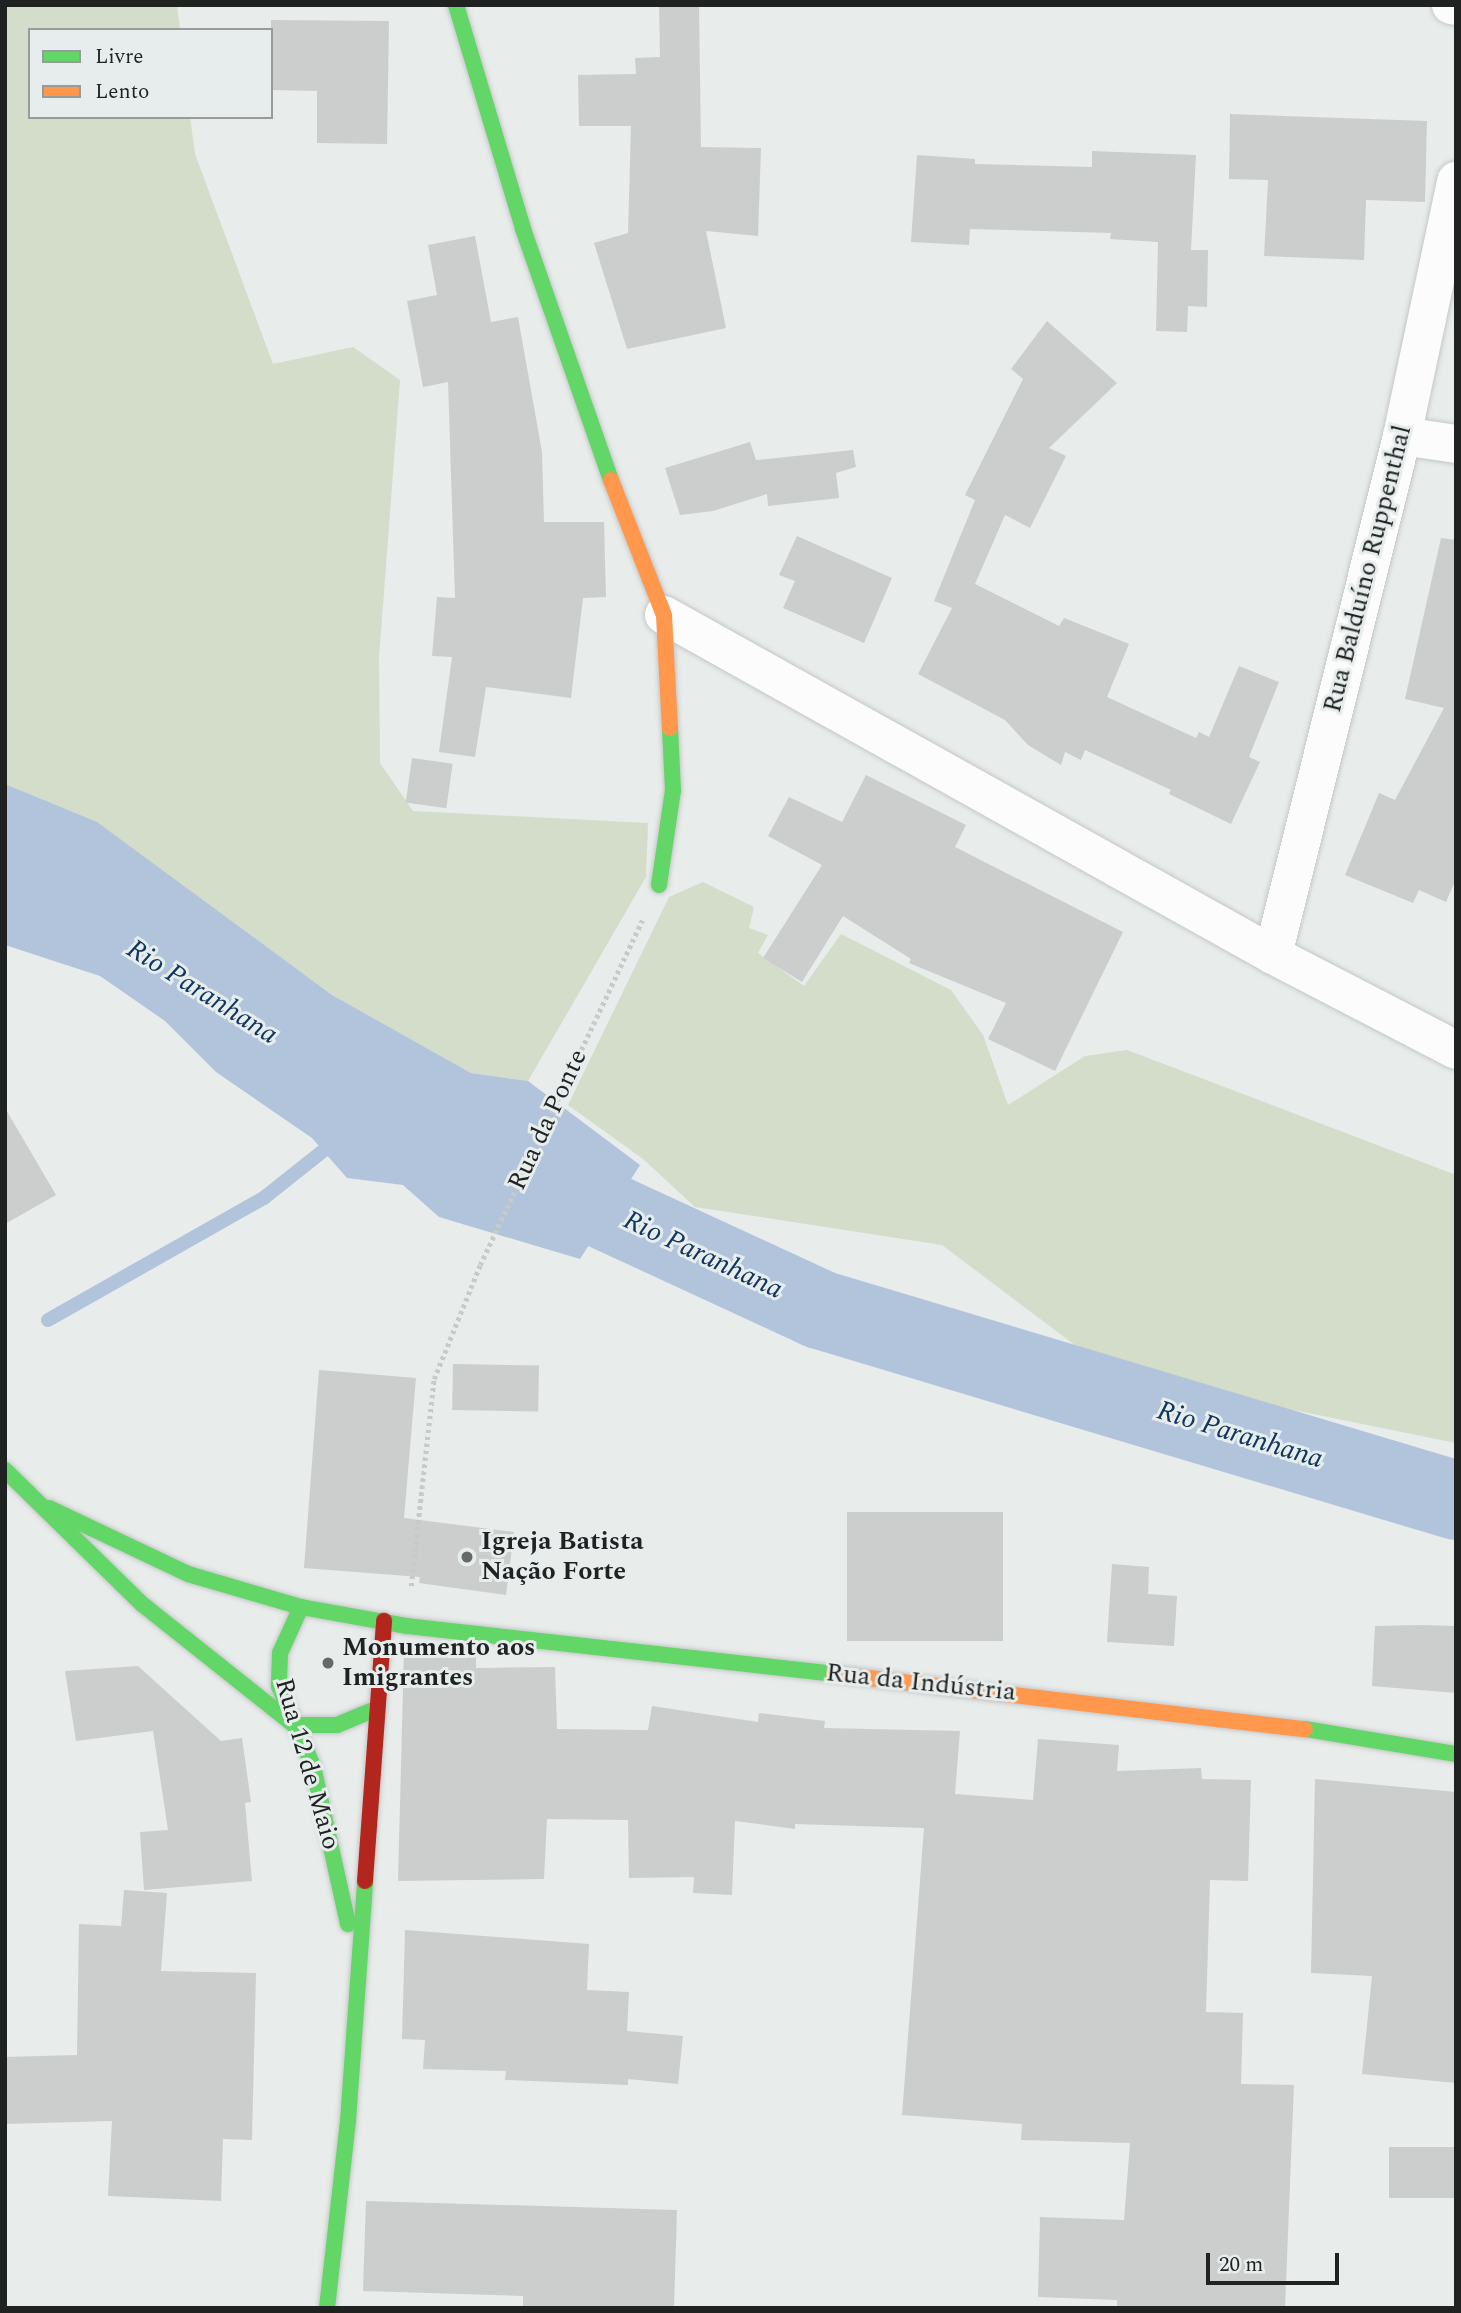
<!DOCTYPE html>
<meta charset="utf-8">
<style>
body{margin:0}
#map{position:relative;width:1461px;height:2313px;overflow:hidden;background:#e8eceb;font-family:Spectral,serif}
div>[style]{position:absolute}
.green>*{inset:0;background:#d3ddc9}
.water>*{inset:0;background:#b1c4dc}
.stream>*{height:14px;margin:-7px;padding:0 7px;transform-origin:7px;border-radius:7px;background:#b1c4dc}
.river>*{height:79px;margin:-39.5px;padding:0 39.5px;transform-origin:39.5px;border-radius:39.5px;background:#b1c4dc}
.building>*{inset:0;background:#cbcecd;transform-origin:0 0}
.path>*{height:4.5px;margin-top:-2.25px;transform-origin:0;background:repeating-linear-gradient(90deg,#c8caca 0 3.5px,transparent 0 7px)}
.roads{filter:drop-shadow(0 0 2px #c5c7c7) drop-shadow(0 0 2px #c5c7c7)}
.street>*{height:38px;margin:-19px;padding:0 19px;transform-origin:19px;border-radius:19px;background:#fcfcfc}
.fast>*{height:16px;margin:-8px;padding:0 8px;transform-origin:8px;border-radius:8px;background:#63d668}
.slow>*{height:16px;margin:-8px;padding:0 8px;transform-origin:8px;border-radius:8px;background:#ff974d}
.jam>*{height:16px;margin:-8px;padding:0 8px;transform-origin:8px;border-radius:8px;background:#b3261e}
.dots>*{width:19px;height:19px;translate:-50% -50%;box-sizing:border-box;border:4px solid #e7edec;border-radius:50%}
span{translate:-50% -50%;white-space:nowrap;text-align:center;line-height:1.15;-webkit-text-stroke:6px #e7edec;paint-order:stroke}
.street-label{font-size:26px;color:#1f2221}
.poi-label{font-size:26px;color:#1f2221;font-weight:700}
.left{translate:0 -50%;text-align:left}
.water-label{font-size:28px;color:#113661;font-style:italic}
.frame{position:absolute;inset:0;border:7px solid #1f2221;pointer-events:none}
.legend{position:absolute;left:28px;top:28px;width:245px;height:91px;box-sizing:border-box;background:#e7edec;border:2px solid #979c9b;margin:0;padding:9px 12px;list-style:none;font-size:21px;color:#1f2221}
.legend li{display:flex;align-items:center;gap:14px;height:35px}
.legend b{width:35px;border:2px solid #979c9b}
.scale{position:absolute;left:1206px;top:2253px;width:133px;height:32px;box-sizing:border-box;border:4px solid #1f2221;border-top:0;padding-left:9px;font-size:21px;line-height:24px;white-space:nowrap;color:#1f2221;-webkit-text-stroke:5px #e7edec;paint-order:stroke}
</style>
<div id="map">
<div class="green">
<div style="clip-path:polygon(5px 5px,177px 5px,180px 30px,30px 30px,30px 117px,190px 117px,195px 154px,273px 364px,353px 347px,400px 380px,379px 658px,380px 763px,413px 811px,648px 823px,646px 877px,528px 1081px,471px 1073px,332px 995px,97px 823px,5px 784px)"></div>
<div style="clip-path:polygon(703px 882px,754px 907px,749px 928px,768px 935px,758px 953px,804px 986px,841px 934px,951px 990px,983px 1035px,1008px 1105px,1085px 1056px,1127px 1050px,1456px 1175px,1456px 1443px,1112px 1373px,942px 1245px,695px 1207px,643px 1159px,568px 1105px,669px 897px)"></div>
</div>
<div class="water">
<div style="clip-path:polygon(5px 784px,97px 822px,332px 995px,471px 1073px,528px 1081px,640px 1165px,580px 1259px,439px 1217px,403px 1185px,347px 1178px,312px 1138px,216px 1072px,165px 1021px,100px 976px,5px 945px)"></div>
</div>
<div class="stream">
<div style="left:48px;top:1320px;width:249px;rotate:-29.5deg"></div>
<div style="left:265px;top:1197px;width:92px;rotate:-38.4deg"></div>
</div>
<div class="river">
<div style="left:512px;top:1167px;width:338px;rotate:24.8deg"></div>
<div style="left:819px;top:1309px;width:665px;rotate:16.69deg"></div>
</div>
<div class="building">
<div style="clip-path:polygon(659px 5px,699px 5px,701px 147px,761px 148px,758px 236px,706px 231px,726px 328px,627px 349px,594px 243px,628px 233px,631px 126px,579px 126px,578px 75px,636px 74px,635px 58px,660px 57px)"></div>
<div style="clip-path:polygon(271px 20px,389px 21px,387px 144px,317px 143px,317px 91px,271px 90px)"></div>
<div style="clip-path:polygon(1230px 114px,1427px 121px,1425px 202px,1366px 200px,1364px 260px,1264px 256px,1268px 180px,1229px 179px)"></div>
<div style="clip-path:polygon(1092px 151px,1196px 155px,1191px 250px,1208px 250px,1207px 307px,1188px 306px,1187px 332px,1156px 331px,1158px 242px,1110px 239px,1111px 233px,970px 229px,969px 245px,911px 242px,917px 155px,975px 159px,975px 164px,1092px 167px)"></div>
<div style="clip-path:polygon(475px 236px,491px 322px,518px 317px,542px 452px,544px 522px,604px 522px,606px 597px,583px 598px,571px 698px,486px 687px,475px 757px,439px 752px,452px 657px,432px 656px,437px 597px,455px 598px,448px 382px,423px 387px,407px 301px,437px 295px,428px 245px)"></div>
<div style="clip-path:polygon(1047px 321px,1117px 383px,1049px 448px,1066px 456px,1030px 528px,1005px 515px,975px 584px,1059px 626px,1064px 618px,1129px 644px,1107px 697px,1196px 738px,1199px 732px,1209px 737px,1239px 666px,1279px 682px,1249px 757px,1260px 762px,1231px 824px,1169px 794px,1171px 790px,1085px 750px,1081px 760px,1065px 752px,1061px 765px,1028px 745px,1005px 720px,918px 674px,952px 608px,934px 601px,975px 500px,965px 495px,1023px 379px,1011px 369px)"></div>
<div style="clip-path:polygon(750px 442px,756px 460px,853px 450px,856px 467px,836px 473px,839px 498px,768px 506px,767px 494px,713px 511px,680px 515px,665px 468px)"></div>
<div style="clip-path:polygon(797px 536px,892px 578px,864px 643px,783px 608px,795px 581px,779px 575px)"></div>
<div style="clip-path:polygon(1441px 538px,1456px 540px,1456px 879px,1446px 902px,1419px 890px,1413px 903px,1345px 875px,1379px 793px,1395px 800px,1444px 708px,1405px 699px)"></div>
<div style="left:412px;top:758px;width:41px;height:45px;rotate:8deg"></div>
<div style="clip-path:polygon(866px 775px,966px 825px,955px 847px,1123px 932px,1055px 1071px,988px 1039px,1006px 1003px,909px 963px,911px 959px,843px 916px,802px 982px,763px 958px,822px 865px,768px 836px,789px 797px,842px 822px)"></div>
<div style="clip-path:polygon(5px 1108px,56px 1195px,5px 1224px)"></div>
<div style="left:453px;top:1364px;width:86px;height:46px;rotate:1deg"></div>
<div style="clip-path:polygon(319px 1370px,416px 1378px,404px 1518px,514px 1532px,506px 1595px,419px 1583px,420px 1577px,304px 1568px)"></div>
<div style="left:1003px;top:1512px;width:129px;height:156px;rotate:90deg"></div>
<div style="clip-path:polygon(1112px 1564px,1149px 1567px,1148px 1594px,1177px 1596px,1174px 1646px,1107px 1642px)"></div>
<div style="clip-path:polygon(1422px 1625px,1456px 1626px,1456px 1693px,1372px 1686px,1375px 1626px)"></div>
<div style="clip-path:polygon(404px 1650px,476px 1656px,476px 1668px,555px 1667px,557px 1729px,648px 1730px,652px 1706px,758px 1722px,759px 1713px,825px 1721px,824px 1728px,960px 1731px,955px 1794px,1033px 1800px,1038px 1739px,1119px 1745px,1117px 1771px,1201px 1768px,1202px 1779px,1251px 1780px,1248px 1881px,1210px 1880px,1206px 2012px,1243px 2013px,1241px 2084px,1294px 2085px,1285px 2308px,1117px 2308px,1117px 2300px,1038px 2297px,1040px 2217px,1124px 2220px,1130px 2143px,1021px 2140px,1022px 2124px,902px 2115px,924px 1828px,795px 1824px,795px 1829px,735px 1821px,732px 1895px,693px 1893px,694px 1877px,629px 1878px,628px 1820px,547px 1819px,544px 1879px,398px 1881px)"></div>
<div style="clip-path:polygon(138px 1666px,221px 1741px,242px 1738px,251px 1802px,245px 1803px,252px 1881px,144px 1890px,140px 1832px,168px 1830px,153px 1731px,76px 1741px,65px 1671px)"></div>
<div style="clip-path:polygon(1315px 1779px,1456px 1792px,1456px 2083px,1362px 2074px,1372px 1976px,1311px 1973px)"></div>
<div style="clip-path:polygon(124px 1890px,167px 1893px,161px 1971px,256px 1973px,252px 2140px,223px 2139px,221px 2201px,108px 2196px,112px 2121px,5px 2124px,5px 2057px,77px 2055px,79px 1924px,121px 1926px)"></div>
<div style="clip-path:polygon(405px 1930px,589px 1944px,587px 1990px,629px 1992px,627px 2031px,683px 2036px,678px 2084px,628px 2079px,628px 2085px,505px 2080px,506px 2071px,423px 2069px,425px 2040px,402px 2039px)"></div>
<div style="left:1456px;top:2147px;width:51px;height:67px;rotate:90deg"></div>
<div style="clip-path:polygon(366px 2201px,677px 2210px,674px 2308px,523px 2308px,523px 2296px,363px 2291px)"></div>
</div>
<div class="path">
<div style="left:411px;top:1586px;width:208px;rotate:-83.7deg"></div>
<div style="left:434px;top:1379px;width:123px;rotate:-68deg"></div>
<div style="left:480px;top:1265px;width:381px;rotate:-64.8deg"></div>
</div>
<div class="roads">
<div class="street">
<div style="left:1451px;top:5px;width:5px;rotate:11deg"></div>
<div style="left:1402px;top:436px;width:55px;rotate:8.4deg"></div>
<div style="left:664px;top:615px;width:697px;rotate:29.17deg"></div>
<div style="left:1273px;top:955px;width:206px;rotate:27.4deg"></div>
<div style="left:1273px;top:955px;width:535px;rotate:-76.04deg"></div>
<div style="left:1402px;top:436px;width:261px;rotate:-78deg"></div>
</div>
<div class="fast">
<div style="left:456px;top:5px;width:234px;rotate:73.3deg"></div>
<div style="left:523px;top:229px;width:266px;rotate:70.7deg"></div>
<div style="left:659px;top:885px;width:96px;rotate:-81.6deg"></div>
<div style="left:673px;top:790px;width:62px;rotate:-92.8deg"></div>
<div style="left:5px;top:1470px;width:192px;rotate:44.4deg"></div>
<div style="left:142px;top:1604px;width:194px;rotate:38.5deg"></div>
<div style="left:294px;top:1725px;width:43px"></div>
<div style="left:337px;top:1725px;width:44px;rotate:-22.5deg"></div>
<div style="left:49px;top:1508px;width:154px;rotate:25.4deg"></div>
<div style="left:188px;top:1574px;width:118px;rotate:16.3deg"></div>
<div style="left:301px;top:1607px;width:108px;rotate:10.2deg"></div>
<div style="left:407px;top:1626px;width:430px;rotate:6.4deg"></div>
<div style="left:301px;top:1607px;width:51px;rotate:114.5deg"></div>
<div style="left:280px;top:1653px;width:33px;rotate:92deg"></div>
<div style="left:279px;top:1686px;width:87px;rotate:67deg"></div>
<div style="left:313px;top:1766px;width:162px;rotate:77.5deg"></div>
<div style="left:1305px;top:1729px;width:153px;rotate:9.4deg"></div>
<div style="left:327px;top:2308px;width:188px;rotate:-83.6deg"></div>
<div style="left:348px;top:2121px;width:241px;rotate:-85.9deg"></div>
</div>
<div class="slow">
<div style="left:611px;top:480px;width:145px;rotate:68.6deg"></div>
<div style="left:664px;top:615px;width:113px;rotate:87deg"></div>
<div style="left:834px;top:1674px;width:474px;rotate:6.7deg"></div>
</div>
<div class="jam">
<div style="left:365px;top:1881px;width:261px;rotate:-85.8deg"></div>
</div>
</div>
<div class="dots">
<div style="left:467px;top:1557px;background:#656968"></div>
<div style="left:328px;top:1663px;background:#656968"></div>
</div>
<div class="street-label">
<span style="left:1368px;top:569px;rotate:-76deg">Rua Balduíno Ruppenthal</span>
<span style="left:548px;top:1120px;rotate:-65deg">Rua da Ponte</span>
<span style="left:921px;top:1683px;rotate:6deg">Rua da Indústria</span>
<span style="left:307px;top:1764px;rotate:74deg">Rua 12 de Maio</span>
</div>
<div class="poi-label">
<span class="left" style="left:481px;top:1557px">Igreja Batista<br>Nação Forte</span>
<span class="left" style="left:342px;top:1663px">Monumento aos<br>Imigrantes</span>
</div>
<div class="water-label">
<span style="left:202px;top:992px;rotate:32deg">Rio Paranhana</span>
<span style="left:703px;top:1255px;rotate:25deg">Rio Paranhana</span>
<span style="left:1240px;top:1435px;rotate:17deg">Rio Paranhana</span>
</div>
<div class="frame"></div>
<ul class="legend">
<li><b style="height:9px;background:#63d668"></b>Livre</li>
<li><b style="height:9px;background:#ff974d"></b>Lento</li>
</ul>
<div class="scale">20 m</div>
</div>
